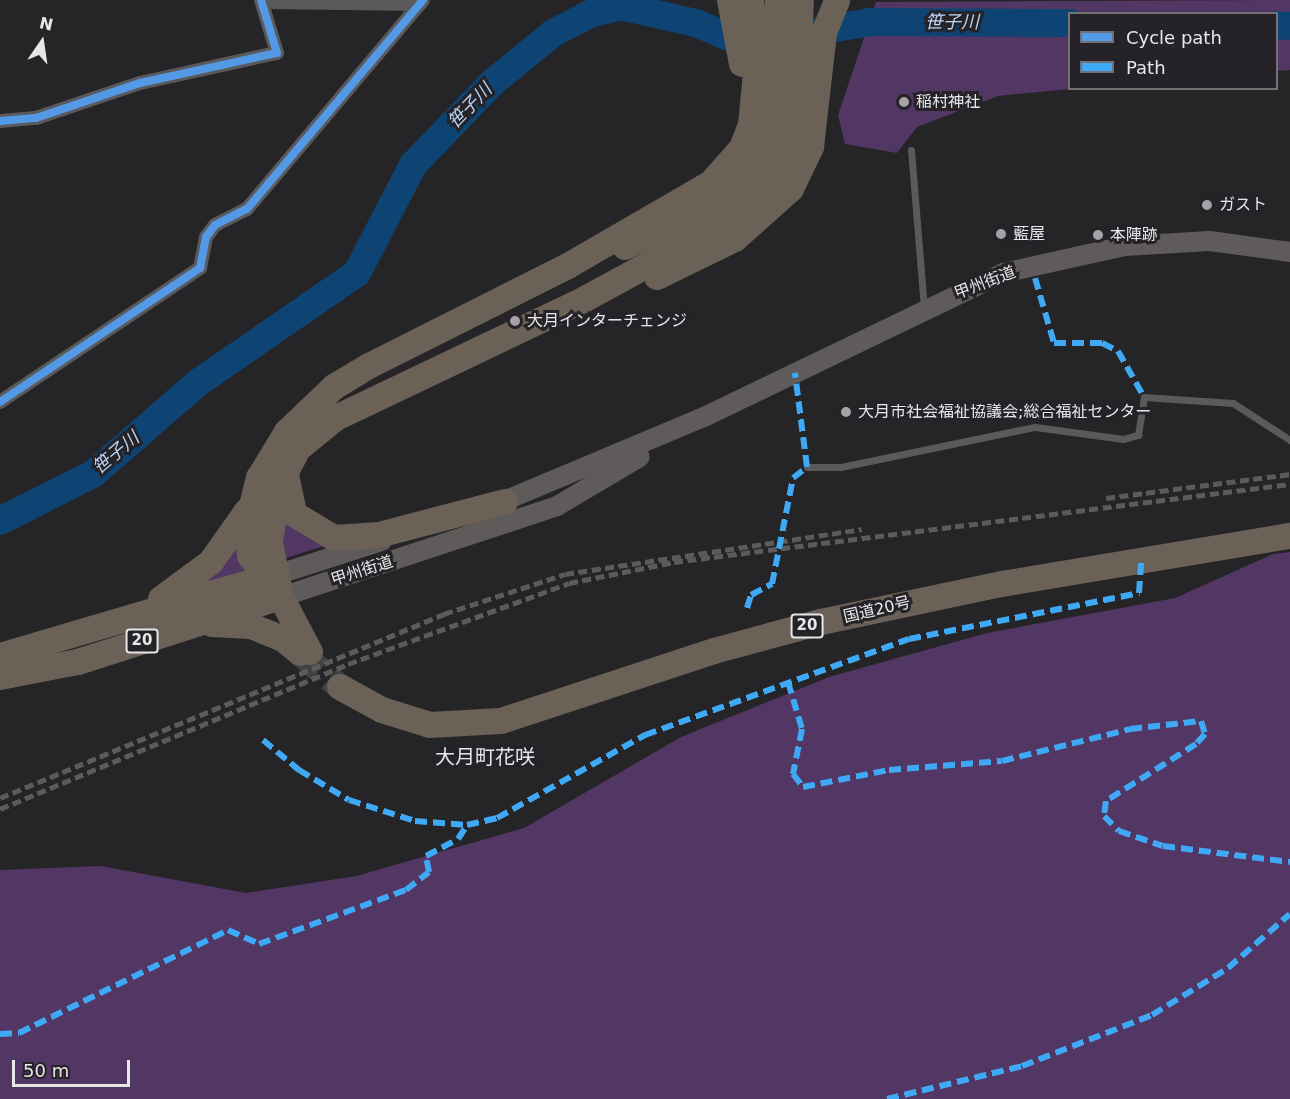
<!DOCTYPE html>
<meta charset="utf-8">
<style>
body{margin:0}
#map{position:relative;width:1290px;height:1099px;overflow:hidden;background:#252426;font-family:"DejaVu Sans","Noto Sans JP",sans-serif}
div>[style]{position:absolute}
.green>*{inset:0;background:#523663}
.river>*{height:28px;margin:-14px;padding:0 14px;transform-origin:14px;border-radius:14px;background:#0e4474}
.highway-tunnel>*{height:26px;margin-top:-13px;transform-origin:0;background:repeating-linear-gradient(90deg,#424143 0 26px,transparent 0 39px)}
.lane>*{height:7px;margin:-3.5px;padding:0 3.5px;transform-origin:3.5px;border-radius:3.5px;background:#5a595b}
.street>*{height:14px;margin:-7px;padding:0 7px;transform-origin:7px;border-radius:7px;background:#5a595b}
.secondary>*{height:20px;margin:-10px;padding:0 10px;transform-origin:10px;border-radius:10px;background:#5f5b5a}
.highway>*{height:26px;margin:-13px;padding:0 13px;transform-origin:13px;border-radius:13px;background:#6b6157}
.rail>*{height:4.5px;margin-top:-2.25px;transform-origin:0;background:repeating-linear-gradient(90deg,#5b5b5c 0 9px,transparent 0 13.5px)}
.quiet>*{height:6px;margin-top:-3px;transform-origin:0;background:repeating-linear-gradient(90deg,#3fa9f5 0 12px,transparent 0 18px)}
.cycleway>*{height:8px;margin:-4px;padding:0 4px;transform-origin:4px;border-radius:4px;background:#5399e6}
.dots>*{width:16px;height:16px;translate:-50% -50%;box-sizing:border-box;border:3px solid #252327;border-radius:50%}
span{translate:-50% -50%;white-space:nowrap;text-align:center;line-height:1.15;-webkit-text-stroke:6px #252327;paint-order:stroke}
.shield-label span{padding:2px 4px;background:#252327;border:2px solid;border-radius:4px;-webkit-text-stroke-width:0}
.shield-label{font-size:15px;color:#e7e6e9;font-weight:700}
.poi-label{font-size:16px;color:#e7e6e9}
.left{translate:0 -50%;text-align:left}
.street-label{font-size:16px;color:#e7e6e9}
.water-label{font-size:18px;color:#b9d6f7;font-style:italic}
.quarter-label{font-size:20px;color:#e7e6e9}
.legend{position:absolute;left:1068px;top:12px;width:210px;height:78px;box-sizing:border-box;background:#252327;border:2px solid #737175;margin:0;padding:8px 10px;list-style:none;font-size:18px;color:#e7e6e9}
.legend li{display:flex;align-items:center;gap:12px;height:30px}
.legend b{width:30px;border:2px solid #737175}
.north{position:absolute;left:12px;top:12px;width:60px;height:60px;-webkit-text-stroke:4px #252327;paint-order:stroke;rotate:13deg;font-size:16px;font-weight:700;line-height:24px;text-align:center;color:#e7e6e9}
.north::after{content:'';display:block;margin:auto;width:21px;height:27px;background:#e7e6e9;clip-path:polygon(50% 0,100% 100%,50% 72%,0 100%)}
.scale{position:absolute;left:12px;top:1060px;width:118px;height:27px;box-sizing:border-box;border:3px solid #e7e6e9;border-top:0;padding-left:8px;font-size:18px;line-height:21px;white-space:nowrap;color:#e7e6e9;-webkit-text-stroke:4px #252327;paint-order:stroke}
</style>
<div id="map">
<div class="green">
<div style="clip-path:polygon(1290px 0,1290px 70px,1277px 71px,1276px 14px,1070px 14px,1070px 89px,998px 96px,917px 127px,897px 153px,845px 144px,838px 115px,876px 2px)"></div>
<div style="clip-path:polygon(281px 505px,296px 530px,324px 546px,280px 560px)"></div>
<div style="clip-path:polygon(238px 544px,248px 569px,201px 584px)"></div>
<div style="clip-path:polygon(1290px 552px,1290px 1099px,0 1099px,0 870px,101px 866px,246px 893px,356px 876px,524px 828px,681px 737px,829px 677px,987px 633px,1175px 598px,1273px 554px)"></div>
</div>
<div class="river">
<div style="left:1276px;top:25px;width:14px;rotate:4deg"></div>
<div style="left:801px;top:34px;width:70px;rotate:-9.9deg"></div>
<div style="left:870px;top:22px;width:200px;rotate:0.3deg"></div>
<div style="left:0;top:521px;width:104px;rotate:-26.8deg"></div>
<div style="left:93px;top:474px;width:140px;rotate:-41deg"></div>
<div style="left:199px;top:382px;width:192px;rotate:-34.6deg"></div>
<div style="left:357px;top:273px;width:122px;rotate:-62.6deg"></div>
<div style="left:413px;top:165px;width:114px;rotate:-46.1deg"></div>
<div style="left:492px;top:83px;width:79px;rotate:-39.3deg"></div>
<div style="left:553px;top:33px;width:42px;rotate:-27.2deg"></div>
<div style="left:590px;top:14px;width:32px;rotate:-14deg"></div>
<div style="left:621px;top:6px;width:77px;rotate:12.8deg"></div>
<div style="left:696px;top:23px;width:33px;rotate:23deg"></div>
<div style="left:726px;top:36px;width:36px;rotate:5deg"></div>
</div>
<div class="highway-tunnel">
<div style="left:300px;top:653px;width:52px;rotate:40.4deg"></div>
</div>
<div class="lane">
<div style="left:911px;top:150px;width:159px;rotate:85.3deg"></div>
<div style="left:807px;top:467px;width:34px"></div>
<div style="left:841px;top:467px;width:198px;rotate:-11.7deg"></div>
<div style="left:1035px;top:427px;width:89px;rotate:7.8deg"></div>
<div style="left:1123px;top:439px;width:16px;rotate:-15deg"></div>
<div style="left:1138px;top:435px;width:38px;rotate:-81deg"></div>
<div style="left:1144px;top:397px;width:89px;rotate:3.9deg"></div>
<div style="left:1233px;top:403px;width:68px;rotate:33deg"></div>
</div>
<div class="street">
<div style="left:265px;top:2px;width:155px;rotate:0.7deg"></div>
<div style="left:0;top:121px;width:36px;rotate:-5deg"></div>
<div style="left:36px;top:118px;width:110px;rotate:-18.6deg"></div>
<div style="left:140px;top:83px;width:140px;rotate:-12.4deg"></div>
<div style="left:277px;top:53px;width:55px;rotate:-106.8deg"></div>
<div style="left:0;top:402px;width:241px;rotate:-33.8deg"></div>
<div style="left:200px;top:268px;width:32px;rotate:-79deg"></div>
<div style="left:206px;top:237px;width:15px;rotate:-53deg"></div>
<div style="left:215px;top:225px;width:36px;rotate:-27deg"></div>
<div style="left:247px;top:209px;width:273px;rotate:-49.9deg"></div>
</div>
<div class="secondary">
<div style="left:492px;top:506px;width:230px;rotate:-22.8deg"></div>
<div style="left:704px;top:417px;width:332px;rotate:-25.7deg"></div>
<div style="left:1003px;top:273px;width:125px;rotate:-12.5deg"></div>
<div style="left:1125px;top:246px;width:85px;rotate:-3.4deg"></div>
<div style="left:1210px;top:241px;width:81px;rotate:7.8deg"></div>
<div style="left:276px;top:575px;width:111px;rotate:-17.8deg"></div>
<div style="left:281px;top:597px;width:291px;rotate:-18.2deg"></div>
<div style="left:557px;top:506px;width:96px;rotate:-30.6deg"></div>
</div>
<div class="highway">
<div style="left:730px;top:0;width:65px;rotate:79.4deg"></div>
<div style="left:625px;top:247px;width:104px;rotate:-25.1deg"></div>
<div style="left:719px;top:203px;width:24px;rotate:-36deg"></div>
<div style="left:738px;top:189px;width:43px;rotate:-51.5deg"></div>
<div style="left:765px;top:155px;width:55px;rotate:-79.5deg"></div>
<div style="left:775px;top:101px;width:101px;rotate:-88.3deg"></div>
<div style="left:657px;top:277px;width:87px;rotate:-26deg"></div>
<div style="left:735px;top:239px;width:75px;rotate:-41.8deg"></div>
<div style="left:791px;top:189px;width:47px;rotate:-64.5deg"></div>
<div style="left:811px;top:147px;width:115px;rotate:-83.5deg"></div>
<div style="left:824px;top:33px;width:35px;rotate:-68deg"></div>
<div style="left:286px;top:475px;width:40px;rotate:78deg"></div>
<div style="left:294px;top:514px;width:47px;rotate:31deg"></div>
<div style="left:334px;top:538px;width:45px;rotate:-3.8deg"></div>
<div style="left:379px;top:535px;width:130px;rotate:-14.7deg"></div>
<div style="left:280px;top:595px;width:49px;rotate:-127.6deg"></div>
<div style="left:250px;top:556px;width:31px;rotate:-96deg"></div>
<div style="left:247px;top:525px;width:49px;rotate:-75.7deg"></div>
<div style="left:259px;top:478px;width:54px;rotate:-58.7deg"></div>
<div style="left:287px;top:432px;width:65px;rotate:-43.8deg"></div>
<div style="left:334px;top:387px;width:41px;rotate:-31deg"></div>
<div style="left:369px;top:366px;width:223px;rotate:-26.7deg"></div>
<div style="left:568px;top:266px;width:165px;rotate:-30.1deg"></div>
<div style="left:711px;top:183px;width:47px;rotate:-48.5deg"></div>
<div style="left:742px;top:148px;width:25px;rotate:-69deg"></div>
<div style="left:751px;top:125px;width:73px;rotate:-84.5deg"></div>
<div style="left:758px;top:52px;width:52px;rotate:-97.7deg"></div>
<div style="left:161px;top:599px;width:62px;rotate:-36.5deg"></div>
<div style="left:211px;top:562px;width:62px;rotate:-54.8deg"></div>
<div style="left:212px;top:624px;width:39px;rotate:3deg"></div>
<div style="left:251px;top:626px;width:35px;rotate:22deg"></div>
<div style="left:283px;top:639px;width:22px;rotate:39deg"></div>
<div style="left:310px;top:652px;width:62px;rotate:-117.8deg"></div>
<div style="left:281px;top:597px;width:55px;rotate:-101.5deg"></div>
<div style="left:270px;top:543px;width:54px;rotate:-82.6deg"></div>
<div style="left:277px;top:489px;width:45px;rotate:-62.3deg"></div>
<div style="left:298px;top:449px;width:49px;rotate:-39.2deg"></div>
<div style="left:336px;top:418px;width:276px;rotate:-25.5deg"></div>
<div style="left:585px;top:299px;width:157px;rotate:-28.5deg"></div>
<div style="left:723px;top:224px;width:48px;rotate:-37.3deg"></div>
<div style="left:761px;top:195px;width:43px;rotate:-56.3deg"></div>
<div style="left:785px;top:159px;width:39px;rotate:-73deg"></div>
<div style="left:796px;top:122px;width:122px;rotate:-87.7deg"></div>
<div style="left:0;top:656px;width:288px;rotate:-16.4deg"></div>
<div style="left:0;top:677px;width:79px;rotate:-10.9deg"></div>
<div style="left:78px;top:662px;width:213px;rotate:-17.8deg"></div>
<div style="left:340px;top:687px;width:48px;rotate:28.7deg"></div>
<div style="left:382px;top:710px;width:50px;rotate:17.4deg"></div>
<div style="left:430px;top:725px;width:71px;rotate:-3.2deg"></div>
<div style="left:501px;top:721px;width:224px;rotate:-18.2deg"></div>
<div style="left:714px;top:651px;width:111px;rotate:-15.2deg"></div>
<div style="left:821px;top:622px;width:185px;rotate:-11.9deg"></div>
<div style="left:1002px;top:584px;width:292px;rotate:-9.5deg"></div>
</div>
<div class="rail">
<div style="left:1106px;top:498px;width:186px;rotate:-7.4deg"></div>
<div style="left:0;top:798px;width:481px;rotate:-22.5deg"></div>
<div style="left:444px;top:614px;width:127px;rotate:-18.3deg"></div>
<div style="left:565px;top:574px;width:300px;rotate:-8.6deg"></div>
<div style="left:0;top:809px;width:377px;rotate:-22.6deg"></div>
<div style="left:348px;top:664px;width:235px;rotate:-20.1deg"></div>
<div style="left:569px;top:583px;width:107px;rotate:-11.3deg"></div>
<div style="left:674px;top:562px;width:621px;rotate:-7.22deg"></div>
</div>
<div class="quiet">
<div style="left:1035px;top:278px;width:68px;rotate:73.7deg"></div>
<div style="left:1054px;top:343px;width:48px"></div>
<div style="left:1102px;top:343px;width:18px;rotate:27deg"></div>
<div style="left:1118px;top:351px;width:53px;rotate:60.5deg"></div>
<div style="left:747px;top:608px;width:14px;rotate:-73deg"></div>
<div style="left:751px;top:595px;width:24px;rotate:-28deg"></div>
<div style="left:772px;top:584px;width:108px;rotate:-78.8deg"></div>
<div style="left:793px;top:478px;width:18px;rotate:-38deg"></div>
<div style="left:807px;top:467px;width:95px;rotate:-97.3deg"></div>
<div style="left:788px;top:682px;width:49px;rotate:73.4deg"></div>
<div style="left:802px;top:729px;width:46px;rotate:101.3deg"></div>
<div style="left:793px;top:774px;width:16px;rotate:52deg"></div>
<div style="left:803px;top:787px;width:88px;rotate:-11.2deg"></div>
<div style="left:889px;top:770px;width:113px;rotate:-4.6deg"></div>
<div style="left:1002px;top:761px;width:132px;rotate:-14deg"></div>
<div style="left:1130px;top:729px;width:71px;rotate:-6.4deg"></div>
<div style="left:1201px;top:721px;width:14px;rotate:73deg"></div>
<div style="left:1205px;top:734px;width:13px;rotate:132deg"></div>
<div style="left:1196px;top:744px;width:107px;rotate:147.7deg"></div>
<div style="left:1106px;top:801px;width:15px;rotate:98deg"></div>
<div style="left:1104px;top:816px;width:21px;rotate:45deg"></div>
<div style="left:1119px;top:831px;width:46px;rotate:18.8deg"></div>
<div style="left:1163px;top:846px;width:128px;rotate:7.2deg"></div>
<div style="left:263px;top:740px;width:47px;rotate:39.8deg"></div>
<div style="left:299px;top:770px;width:58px;rotate:31deg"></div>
<div style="left:349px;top:800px;width:69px;rotate:17.7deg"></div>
<div style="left:415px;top:821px;width:52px;rotate:4.4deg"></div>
<div style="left:467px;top:825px;width:31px;rotate:-13deg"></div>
<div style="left:497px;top:818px;width:170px;rotate:-29.3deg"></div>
<div style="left:645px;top:735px;width:281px;rotate:-20deg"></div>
<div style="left:909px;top:639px;width:235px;rotate:-11.3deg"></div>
<div style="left:1139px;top:593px;width:31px;rotate:-86deg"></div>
<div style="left:0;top:1034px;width:19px;rotate:-3deg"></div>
<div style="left:19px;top:1033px;width:233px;rotate:-26.2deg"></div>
<div style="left:228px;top:930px;width:34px;rotate:24deg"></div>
<div style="left:259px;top:944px;width:157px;rotate:-20.2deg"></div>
<div style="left:406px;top:890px;width:29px;rotate:-38deg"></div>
<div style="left:429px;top:872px;width:16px;rotate:-101deg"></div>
<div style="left:426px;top:856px;width:36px;rotate:-28deg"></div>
<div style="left:458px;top:839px;width:17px;rotate:-57deg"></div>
<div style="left:887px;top:1099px;width:139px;rotate:-13.7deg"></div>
<div style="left:1022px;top:1066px;width:140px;rotate:-21.4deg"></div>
<div style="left:1152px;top:1015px;width:89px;rotate:-31.7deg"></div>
<div style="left:1228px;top:968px;width:82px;rotate:-41.1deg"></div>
</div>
<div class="cycleway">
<div style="left:0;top:121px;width:36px;rotate:-5deg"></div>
<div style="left:36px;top:118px;width:110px;rotate:-18.6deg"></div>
<div style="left:140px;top:83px;width:140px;rotate:-12.4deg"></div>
<div style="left:277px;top:53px;width:55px;rotate:-106.8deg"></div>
<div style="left:0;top:402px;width:241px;rotate:-33.8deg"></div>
<div style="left:200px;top:268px;width:32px;rotate:-79deg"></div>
<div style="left:206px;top:237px;width:15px;rotate:-53deg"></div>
<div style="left:215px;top:225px;width:36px;rotate:-27deg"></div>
<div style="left:247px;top:209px;width:273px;rotate:-49.9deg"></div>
</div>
<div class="dots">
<div style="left:904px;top:102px;background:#a3a2a5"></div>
<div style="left:1207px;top:205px;background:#a3a2a5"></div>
<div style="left:1001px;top:234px;background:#a3a2a5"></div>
<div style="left:1098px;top:235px;background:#a3a2a5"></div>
<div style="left:515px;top:321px;background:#a3a2a5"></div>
<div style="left:846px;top:412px;background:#a3a2a5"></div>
</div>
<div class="shield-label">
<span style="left:807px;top:626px">20</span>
<span style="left:142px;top:641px">20</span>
</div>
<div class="poi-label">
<span class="left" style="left:916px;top:102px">稲村神社</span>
<span class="left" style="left:1219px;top:205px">ガスト</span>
<span class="left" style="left:1013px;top:234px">藍屋</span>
<span class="left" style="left:1110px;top:235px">本陣跡</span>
<span class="left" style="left:527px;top:321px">大月インターチェンジ</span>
<span class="left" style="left:858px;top:412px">大月市社会福祉協議会;総合福祉センター</span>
</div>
<div class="street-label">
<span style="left:985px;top:283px;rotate:-21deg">甲州街道</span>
<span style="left:362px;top:571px;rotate:-18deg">甲州街道</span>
<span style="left:877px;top:610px;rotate:-13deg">国道20号</span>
</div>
<div class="water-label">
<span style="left:952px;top:22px">笹子川</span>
<span style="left:470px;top:106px;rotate:-46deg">笹子川</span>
<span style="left:116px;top:453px;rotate:-40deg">笹子川</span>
</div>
<div class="quarter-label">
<span style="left:485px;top:757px">大月町花咲</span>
</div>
<ul class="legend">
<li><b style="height:8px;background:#5399e6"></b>Cycle path</li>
<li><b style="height:8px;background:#3fa9f5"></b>Path</li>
</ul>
<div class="north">N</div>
<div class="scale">50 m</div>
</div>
